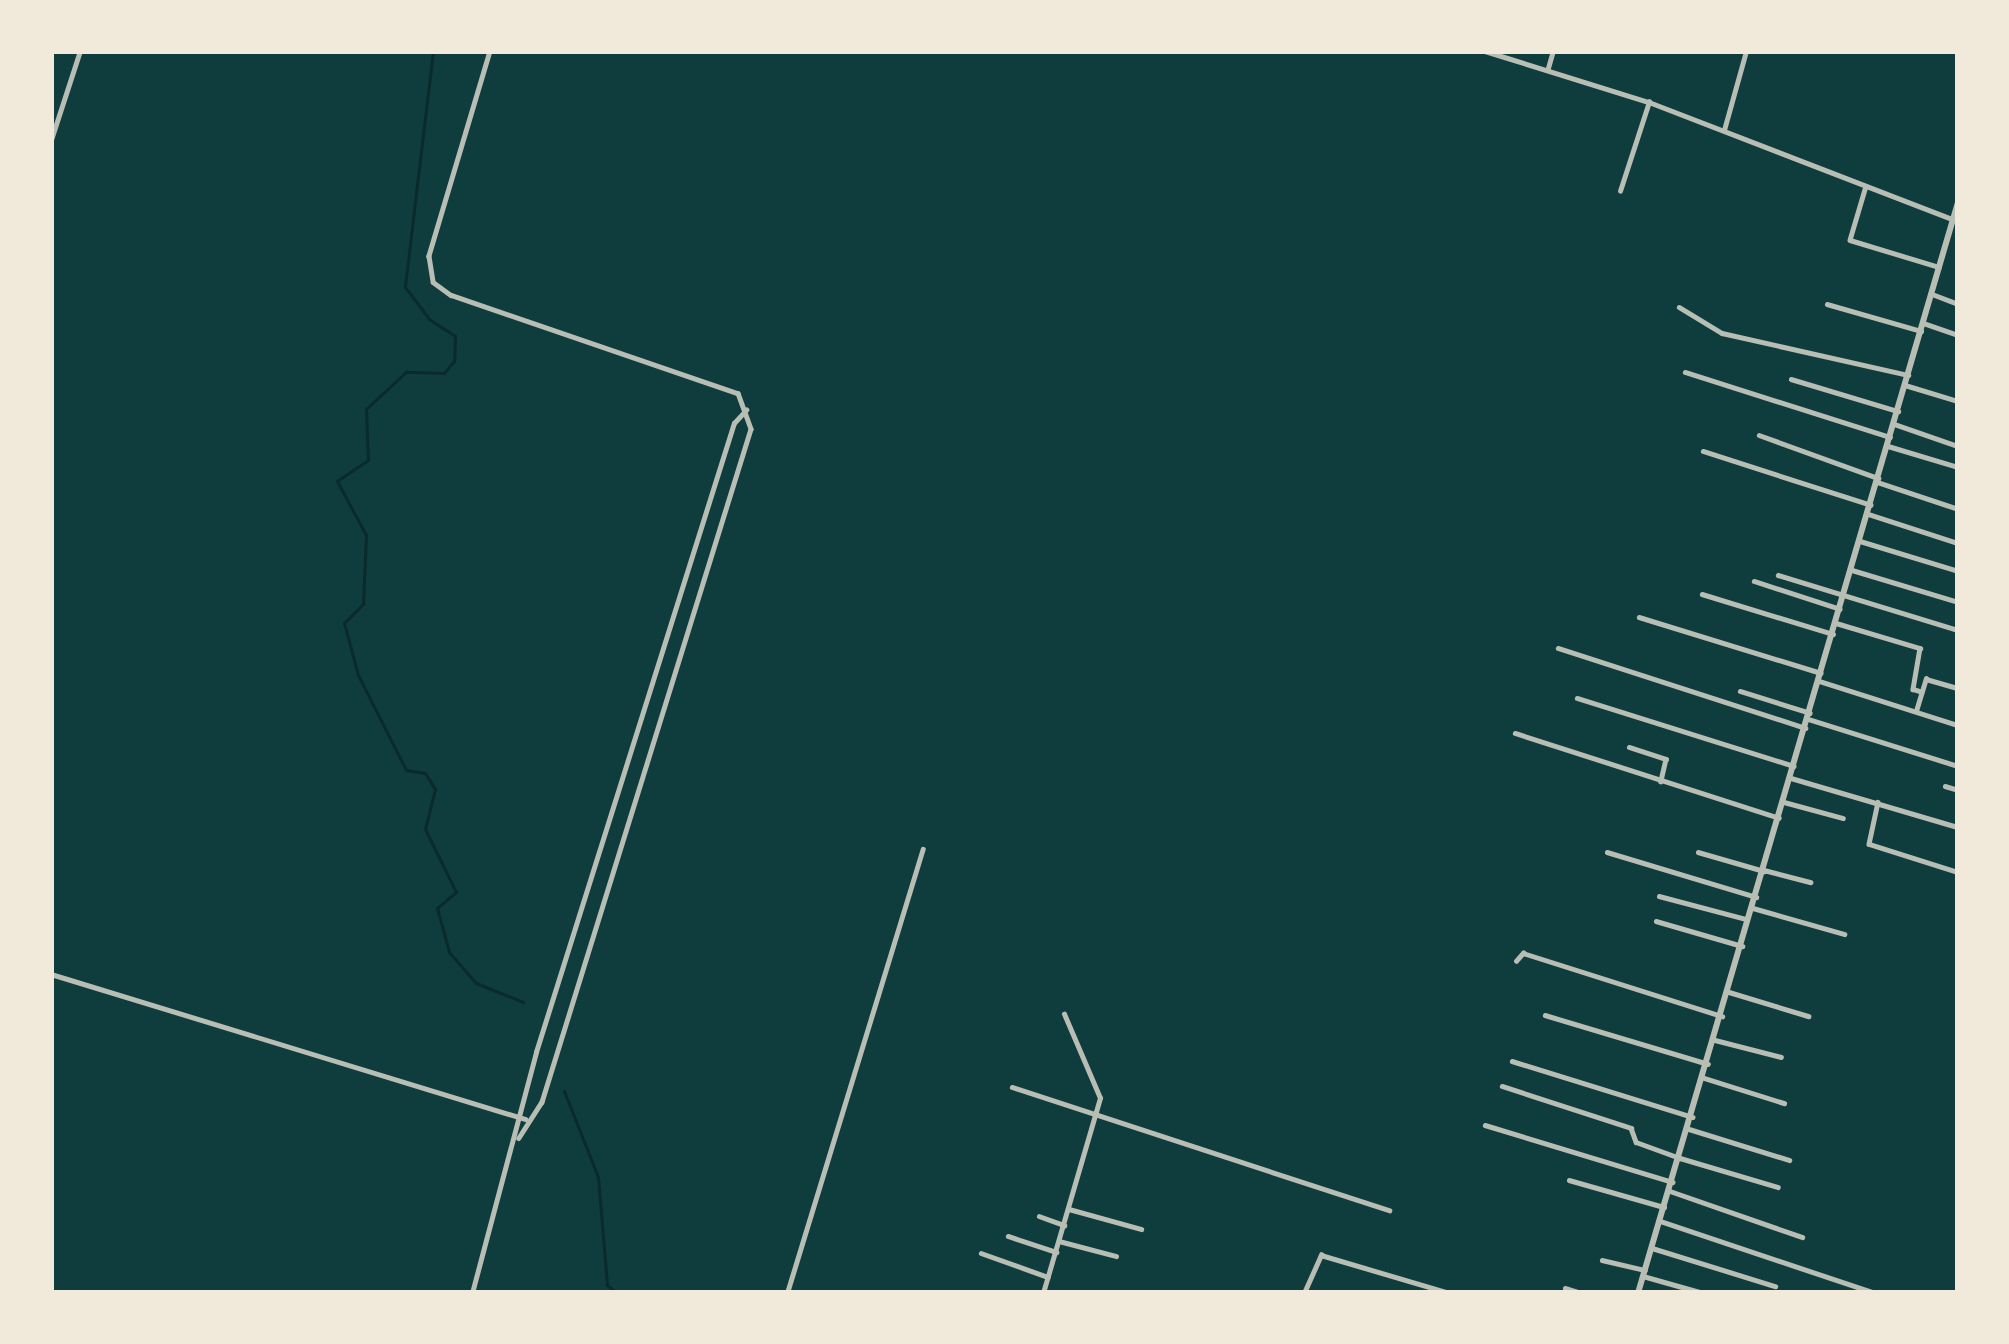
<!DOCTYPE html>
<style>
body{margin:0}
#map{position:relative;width:2009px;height:1344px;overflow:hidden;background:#0f3d3e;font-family:"Roboto Condensed",sans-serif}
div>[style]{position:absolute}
.stream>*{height:3px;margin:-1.5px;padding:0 1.5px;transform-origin:1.5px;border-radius:1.5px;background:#0a2a2b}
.minor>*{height:4.5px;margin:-2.25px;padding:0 2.25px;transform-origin:2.25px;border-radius:2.25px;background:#b8beb3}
.tertiary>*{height:6px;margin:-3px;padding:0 3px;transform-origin:3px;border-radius:3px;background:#b8beb3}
span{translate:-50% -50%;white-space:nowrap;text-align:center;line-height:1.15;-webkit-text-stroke:10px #f1e9da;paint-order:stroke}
.frame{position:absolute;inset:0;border:54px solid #f1e9da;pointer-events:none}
</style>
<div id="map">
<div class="stream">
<div style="left:433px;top:51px;width:238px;rotate:96.8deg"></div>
<div style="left:405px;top:287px;width:40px;rotate:53deg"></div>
<div style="left:429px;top:319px;width:31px;rotate:33deg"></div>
<div style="left:455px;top:336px;width:25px;rotate:92deg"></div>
<div style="left:454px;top:361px;width:16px;rotate:130deg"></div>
<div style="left:444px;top:373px;width:38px;rotate:-178deg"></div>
<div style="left:406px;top:372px;width:54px;rotate:137.2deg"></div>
<div style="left:366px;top:409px;width:51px;rotate:87.8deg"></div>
<div style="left:368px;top:460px;width:37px;rotate:146deg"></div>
<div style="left:337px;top:481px;width:61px;rotate:61.8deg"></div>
<div style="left:366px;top:535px;width:69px;rotate:92.5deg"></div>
<div style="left:363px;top:604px;width:27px;rotate:135deg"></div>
<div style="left:344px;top:623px;width:54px;rotate:74.9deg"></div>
<div style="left:358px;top:675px;width:106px;rotate:63.2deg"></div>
<div style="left:406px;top:770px;width:19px;rotate:9deg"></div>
<div style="left:425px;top:773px;width:19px;rotate:58deg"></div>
<div style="left:435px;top:789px;width:41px;rotate:104deg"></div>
<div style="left:425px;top:829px;width:70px;rotate:63.8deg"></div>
<div style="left:456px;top:892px;width:25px;rotate:140deg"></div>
<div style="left:437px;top:908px;width:46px;rotate:74.7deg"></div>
<div style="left:449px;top:952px;width:41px;rotate:48.9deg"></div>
<div style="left:476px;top:983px;width:51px;rotate:22deg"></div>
<div style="left:564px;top:1091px;width:92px;rotate:68.4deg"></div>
<div style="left:598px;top:1177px;width:108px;rotate:85.2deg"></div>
<div style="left:607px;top:1285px;width:13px;rotate:39deg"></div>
</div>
<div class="minor">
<div style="left:490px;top:51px;width:214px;rotate:106.6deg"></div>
<div style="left:429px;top:256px;width:26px;rotate:81deg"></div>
<div style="left:433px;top:282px;width:22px;rotate:36deg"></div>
<div style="left:451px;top:295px;width:303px;rotate:18.9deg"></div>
<div style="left:738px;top:393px;width:38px;rotate:70deg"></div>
<div style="left:751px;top:429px;width:705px;rotate:107.25deg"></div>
<div style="left:542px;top:1102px;width:43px;rotate:122.6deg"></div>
<div style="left:1485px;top:51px;width:172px;rotate:17.3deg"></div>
<div style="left:1649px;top:102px;width:331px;rotate:21.1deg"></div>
<div style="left:1548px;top:68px;width:18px;rotate:-74deg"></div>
<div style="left:1724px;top:130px;width:82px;rotate:-74.4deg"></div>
<div style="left:51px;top:140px;width:94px;rotate:-72deg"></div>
<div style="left:1866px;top:186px;width:56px;rotate:106.5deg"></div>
<div style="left:1850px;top:240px;width:93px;rotate:16.9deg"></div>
<div style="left:1620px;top:191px;width:94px;rotate:-72deg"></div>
<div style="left:1932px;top:294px;width:28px;rotate:21deg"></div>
<div style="left:1827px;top:304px;width:98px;rotate:16deg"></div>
<div style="left:1679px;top:307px;width:50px;rotate:31.2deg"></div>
<div style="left:1722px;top:333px;width:191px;rotate:12.7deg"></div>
<div style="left:1923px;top:323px;width:37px;rotate:19deg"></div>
<div style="left:1685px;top:372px;width:215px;rotate:17.6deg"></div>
<div style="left:1791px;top:379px;width:112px;rotate:16.7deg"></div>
<div style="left:1905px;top:385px;width:55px;rotate:16.8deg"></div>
<div style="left:1894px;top:424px;width:68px;rotate:19deg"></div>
<div style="left:1759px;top:435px;width:127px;rotate:19.9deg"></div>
<div style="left:1888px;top:446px;width:73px;rotate:16.7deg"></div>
<div style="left:1703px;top:451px;width:176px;rotate:17.8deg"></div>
<div style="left:1877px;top:482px;width:85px;rotate:18.4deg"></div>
<div style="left:1868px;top:514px;width:95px;rotate:17.9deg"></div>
<div style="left:1860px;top:541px;width:102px;rotate:17deg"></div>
<div style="left:1852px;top:570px;width:111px;rotate:16.8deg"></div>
<div style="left:1778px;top:575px;width:188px;rotate:17deg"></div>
<div style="left:1754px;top:581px;width:90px;rotate:18deg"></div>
<div style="left:1702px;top:594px;width:137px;rotate:17deg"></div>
<div style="left:1639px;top:617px;width:190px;rotate:17.1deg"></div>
<div style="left:1836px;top:623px;width:88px;rotate:16.6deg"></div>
<div style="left:1920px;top:648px;width:42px;rotate:99.7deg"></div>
<div style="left:1913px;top:689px;width:9px;rotate:18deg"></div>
<div style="left:1558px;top:648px;width:260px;rotate:17.9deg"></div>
<div style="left:1819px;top:681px;width:146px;rotate:17.6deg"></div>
<div style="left:1740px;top:691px;width:73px;rotate:17.4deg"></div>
<div style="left:1577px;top:698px;width:227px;rotate:17.4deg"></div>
<div style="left:1916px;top:711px;width:34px;rotate:-73deg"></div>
<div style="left:1926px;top:679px;width:33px;rotate:16deg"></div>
<div style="left:1808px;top:719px;width:157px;rotate:17.4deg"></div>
<div style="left:1515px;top:733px;width:277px;rotate:17.8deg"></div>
<div style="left:1629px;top:747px;width:39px;rotate:18deg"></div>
<div style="left:1666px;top:759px;width:23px;rotate:103deg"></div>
<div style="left:1791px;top:778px;width:174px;rotate:16.4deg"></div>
<div style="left:1945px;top:786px;width:14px;rotate:17deg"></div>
<div style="left:1784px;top:802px;width:61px;rotate:15.2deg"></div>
<div style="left:1878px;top:802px;width:43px;rotate:102.1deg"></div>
<div style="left:1869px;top:844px;width:93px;rotate:17.5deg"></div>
<div style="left:1607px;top:852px;width:156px;rotate:16.8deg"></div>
<div style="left:1698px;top:852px;width:69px;rotate:16.1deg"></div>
<div style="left:1764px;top:870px;width:48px;rotate:14.6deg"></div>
<div style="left:1659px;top:896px;width:90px;rotate:14.8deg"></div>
<div style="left:1753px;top:908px;width:95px;rotate:15.9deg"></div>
<div style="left:1656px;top:921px;width:90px;rotate:16.2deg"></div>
<div style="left:1516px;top:961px;width:11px;rotate:-49deg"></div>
<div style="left:1523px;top:953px;width:209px;rotate:17.6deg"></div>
<div style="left:51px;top:974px;width:496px;rotate:17deg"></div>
<div style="left:1729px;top:992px;width:83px;rotate:16.9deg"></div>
<div style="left:1545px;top:1015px;width:170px;rotate:16.7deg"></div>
<div style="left:1715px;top:1040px;width:68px;rotate:14.4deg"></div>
<div style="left:1512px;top:1061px;width:189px;rotate:17.2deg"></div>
<div style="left:1704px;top:1078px;width:84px;rotate:17.4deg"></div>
<div style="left:1502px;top:1086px;width:136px;rotate:18deg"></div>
<div style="left:1631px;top:1128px;width:15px;rotate:70deg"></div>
<div style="left:1636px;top:1142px;width:47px;rotate:20deg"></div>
<div style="left:1680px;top:1158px;width:102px;rotate:16.5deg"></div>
<div style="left:1012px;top:1087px;width:397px;rotate:18.1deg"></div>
<div style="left:1485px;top:1125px;width:196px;rotate:16.9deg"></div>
<div style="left:1689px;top:1129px;width:105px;rotate:17.2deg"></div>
<div style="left:1569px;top:1180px;width:99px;rotate:15.9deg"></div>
<div style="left:1670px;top:1191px;width:140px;rotate:19.2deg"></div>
<div style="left:1069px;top:1209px;width:75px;rotate:15.5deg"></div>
<div style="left:1039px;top:1216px;width:27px;rotate:20deg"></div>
<div style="left:1660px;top:1221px;width:227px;rotate:18.5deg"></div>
<div style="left:1008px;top:1236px;width:51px;rotate:18.4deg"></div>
<div style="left:1059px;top:1241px;width:59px;rotate:14.7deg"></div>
<div style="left:1652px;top:1248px;width:129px;rotate:17.2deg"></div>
<div style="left:981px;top:1253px;width:71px;rotate:19.7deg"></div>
<div style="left:1602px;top:1260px;width:44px;rotate:13.1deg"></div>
<div style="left:1643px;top:1276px;width:62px;rotate:15.8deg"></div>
<div style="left:1565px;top:1288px;width:17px;rotate:17deg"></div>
<div style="left:472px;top:1293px;width:249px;rotate:-75.1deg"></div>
<div style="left:536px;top:1052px;width:659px;rotate:-72.53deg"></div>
<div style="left:734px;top:423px;width:18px;rotate:-47deg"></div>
<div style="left:787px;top:1293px;width:464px;rotate:-73deg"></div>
<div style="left:1043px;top:1293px;width:203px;rotate:-73.7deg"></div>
<div style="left:1100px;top:1098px;width:91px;rotate:-113.2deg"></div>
<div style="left:1304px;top:1293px;width:42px;rotate:-65.9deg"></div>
<div style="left:1321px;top:1255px;width:134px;rotate:16.5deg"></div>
</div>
<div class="tertiary">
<div style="left:1638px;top:1293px;width:1137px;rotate:-73.65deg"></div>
</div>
<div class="frame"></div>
</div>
